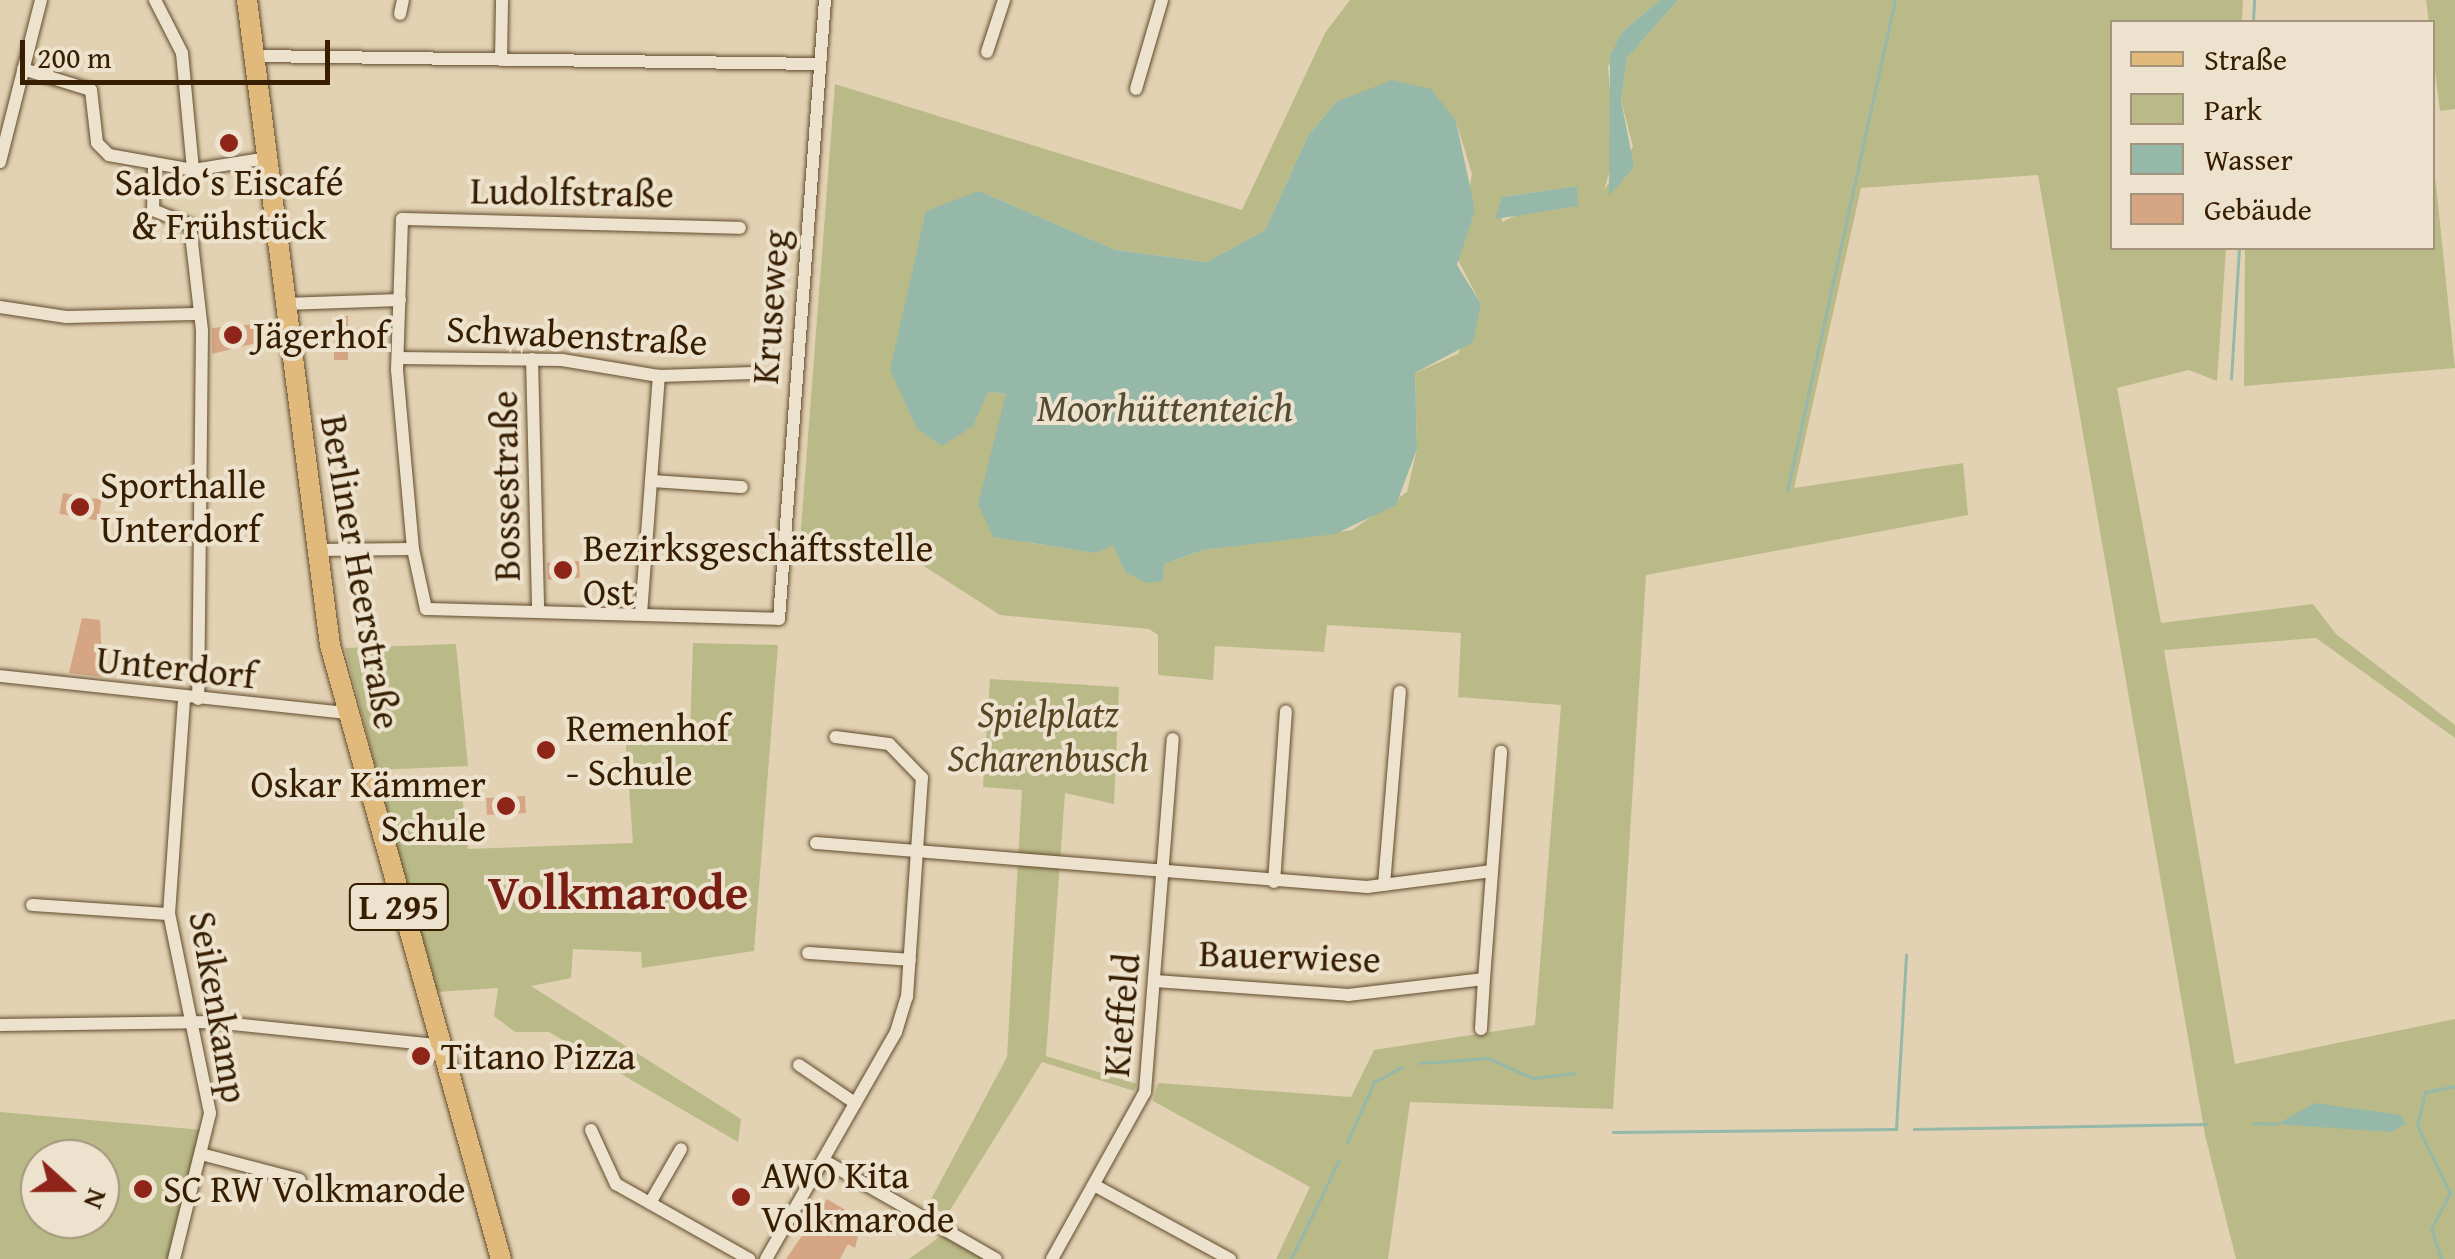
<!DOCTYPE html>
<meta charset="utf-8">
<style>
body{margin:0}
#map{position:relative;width:2455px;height:1259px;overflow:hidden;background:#e2d2b3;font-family:"Gentium Book Plus",serif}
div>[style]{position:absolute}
.green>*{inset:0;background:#baba88}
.water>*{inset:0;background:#95b8a8}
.stream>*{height:2.5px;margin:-1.25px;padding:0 1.25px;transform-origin:1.25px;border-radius:1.25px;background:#95b8a8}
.building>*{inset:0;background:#d6a583;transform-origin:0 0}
.roads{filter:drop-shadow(0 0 2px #624b2d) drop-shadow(0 0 2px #624b2d)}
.street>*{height:12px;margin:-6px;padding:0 6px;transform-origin:6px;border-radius:6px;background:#ece2ce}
.primary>*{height:20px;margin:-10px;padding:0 10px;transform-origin:10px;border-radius:10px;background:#e1b97a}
.dots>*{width:28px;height:28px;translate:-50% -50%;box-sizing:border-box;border:5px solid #ece2ce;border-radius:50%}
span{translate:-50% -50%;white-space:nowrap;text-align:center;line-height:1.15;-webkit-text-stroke:8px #ece2ce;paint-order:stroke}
.shield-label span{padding:2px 8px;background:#ece2ce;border:2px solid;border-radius:8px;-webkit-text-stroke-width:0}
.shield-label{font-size:35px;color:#381e00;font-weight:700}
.poi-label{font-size:38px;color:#381e00}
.left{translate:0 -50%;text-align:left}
.right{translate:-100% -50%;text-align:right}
.street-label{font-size:38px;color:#381e00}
.park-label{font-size:38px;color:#584522;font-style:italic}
.water-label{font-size:40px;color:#544c32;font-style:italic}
.district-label{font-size:48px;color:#7a1f14;font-weight:700}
.legend{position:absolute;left:2110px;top:20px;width:325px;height:230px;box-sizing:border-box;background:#ece2ce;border:2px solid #a4947c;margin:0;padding:12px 18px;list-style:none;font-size:30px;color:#381e00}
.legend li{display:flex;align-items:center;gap:20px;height:50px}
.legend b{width:50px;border:2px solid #a4947c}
.north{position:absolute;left:20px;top:1139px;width:100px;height:100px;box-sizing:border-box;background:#ece2ce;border:2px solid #a4947c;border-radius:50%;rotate:111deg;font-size:28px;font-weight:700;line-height:40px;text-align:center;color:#381e00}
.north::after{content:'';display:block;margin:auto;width:35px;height:45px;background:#8f2418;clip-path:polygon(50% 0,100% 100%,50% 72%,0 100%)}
.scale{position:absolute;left:20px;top:40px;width:310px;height:45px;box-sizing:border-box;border:5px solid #381e00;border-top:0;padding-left:12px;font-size:30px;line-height:35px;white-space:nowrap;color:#381e00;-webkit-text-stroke:8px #ece2ce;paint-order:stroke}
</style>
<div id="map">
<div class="green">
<div style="clip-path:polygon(evenodd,1350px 0,1660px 0,1622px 32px,1608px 67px,1615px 154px,1604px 190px,1633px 147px,1621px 100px,1627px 58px,1678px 0,2243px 0,2242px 22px,2112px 22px,2112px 248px,2226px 248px,2217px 381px,2189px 370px,2117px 388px,2161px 623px,2313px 604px,2336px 634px,2455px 725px,2455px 738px,2316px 638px,2164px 650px,2235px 1064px,2455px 1019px,2455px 1259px,2236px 1259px,2205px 1135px,2038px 175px,1861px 188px,1794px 488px,1963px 463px,1968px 515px,1646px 575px,1613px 1109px,1410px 1102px,1388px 1259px,1276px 1259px,1310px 1187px,1153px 1101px,1158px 1083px,1351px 1097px,1374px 1050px,1535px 1025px,1561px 705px,1458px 697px,1461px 633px,1327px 625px,1324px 652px,1215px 646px,1213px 680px,1158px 675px,1158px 635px,1149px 629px,1000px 615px,902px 552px,800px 541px,835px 84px,1242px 210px,1325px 33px,1350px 0,1336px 102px,1456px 121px,1472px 174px,1456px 256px,1481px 304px,1458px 354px,1415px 373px,1417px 449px,1407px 492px,1352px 530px,1203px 550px,1164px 564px,1163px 580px,1125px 572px,1113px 545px,1096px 552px,1024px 542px,979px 504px,1007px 406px,1006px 394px,988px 392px,979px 191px,1116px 250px,1207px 262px,1265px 230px,1308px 136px,1336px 102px,1350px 0,1577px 186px,1502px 222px,1502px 197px,1577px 186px)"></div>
<div style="clip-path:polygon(2426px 0,2455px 0,2455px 109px,2440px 111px)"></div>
<div style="clip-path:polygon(2433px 156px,2455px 368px,2244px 386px,2245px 248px,2432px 248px)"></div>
<div style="clip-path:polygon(693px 643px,778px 645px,754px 951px,642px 968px,641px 952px,573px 949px,571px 978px,531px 986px,741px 1119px,738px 1142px,549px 1032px,515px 1032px,494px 1016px,498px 988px,437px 992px,378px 781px,447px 778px,461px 786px,468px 849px,633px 843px,625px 732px,690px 733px)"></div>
<div style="clip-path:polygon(456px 644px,468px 766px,376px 770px,345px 648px)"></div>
<div style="clip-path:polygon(990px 679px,1119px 687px,1114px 804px,1065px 793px,1046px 1056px,1137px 1084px,1134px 1091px,1042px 1062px,947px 1215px,928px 1205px,1007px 1057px,1022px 790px,983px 787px)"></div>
<div style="clip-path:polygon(evenodd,0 1112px,203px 1130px,170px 1259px,0 1259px,0 1112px,40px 1159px,100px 1159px,100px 1219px,40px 1219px,40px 1159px)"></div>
<div style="clip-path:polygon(942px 1235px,985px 1259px,909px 1259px)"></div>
</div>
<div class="water">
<div style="clip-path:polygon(1660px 0,1678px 0,1627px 58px,1621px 100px,1634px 167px,1609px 196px,1610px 56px,1622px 32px)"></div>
<div style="clip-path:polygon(1392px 80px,1431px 89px,1456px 121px,1475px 210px,1457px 265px,1481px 304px,1473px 342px,1415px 373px,1417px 449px,1396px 505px,1335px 534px,1203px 550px,1164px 564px,1163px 581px,1147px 583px,1125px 572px,1113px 545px,1096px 553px,993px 537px,978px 504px,1006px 394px,988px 392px,973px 426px,942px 446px,917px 429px,890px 370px,926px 211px,979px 191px,1116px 250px,1207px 262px,1265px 230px,1308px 136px,1336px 102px)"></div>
<div style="clip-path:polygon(1577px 186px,1578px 206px,1495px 219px,1502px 197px)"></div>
<div style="clip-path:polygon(2315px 1103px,2401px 1115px,2406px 1124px,2391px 1132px,2277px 1124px)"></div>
</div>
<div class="stream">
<div style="left:2253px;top:22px;width:22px;rotate:-87deg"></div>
<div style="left:2231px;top:379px;width:131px;rotate:-86.5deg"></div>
<div style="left:1787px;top:491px;width:503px;rotate:-77.59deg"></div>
<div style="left:1420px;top:1063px;width:68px;rotate:-4.2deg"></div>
<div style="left:1488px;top:1058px;width:49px;rotate:24deg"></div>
<div style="left:1533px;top:1078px;width:42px;rotate:-6.8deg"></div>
<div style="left:2254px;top:1123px;width:23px;rotate:2deg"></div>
<div style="left:1914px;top:1129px;width:293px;rotate:-1deg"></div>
<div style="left:1613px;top:1132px;width:283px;rotate:-0.6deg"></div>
<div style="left:1896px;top:1129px;width:174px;rotate:-86.7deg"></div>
<div style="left:1347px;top:1143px;width:67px;rotate:-66.1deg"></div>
<div style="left:1374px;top:1082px;width:32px;rotate:-28deg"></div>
<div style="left:1291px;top:1259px;width:110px;rotate:-64.1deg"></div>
<div style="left:2441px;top:1259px;width:32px;rotate:-108deg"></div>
<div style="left:2431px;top:1229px;width:40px;rotate:-62deg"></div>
<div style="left:2450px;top:1194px;width:76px;rotate:-115.6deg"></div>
<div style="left:2417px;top:1125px;width:34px;rotate:-76deg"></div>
<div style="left:2425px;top:1092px;width:31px;rotate:-11deg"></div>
</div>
<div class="building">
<div style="left:334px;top:316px;width:14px;height:44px"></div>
<div style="clip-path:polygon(255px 324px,256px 343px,212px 354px,212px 328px)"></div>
<div style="left:63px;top:493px;width:39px;height:21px;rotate:10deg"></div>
<div style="left:579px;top:561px;width:17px;height:32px;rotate:87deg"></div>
<div style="clip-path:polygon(82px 618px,100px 620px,103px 677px,69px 673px)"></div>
<div style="left:525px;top:796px;width:17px;height:39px;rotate:87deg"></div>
<div style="clip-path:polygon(827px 1199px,862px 1220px,855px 1248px,848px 1244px,840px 1259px,786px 1259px)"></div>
</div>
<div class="roads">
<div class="street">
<div style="left:155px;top:0;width:59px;rotate:63deg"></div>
<div style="left:182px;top:53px;width:118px;rotate:84.6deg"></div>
<div style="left:193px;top:170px;width:75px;rotate:-9.2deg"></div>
<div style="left:400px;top:14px;width:14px;rotate:-78deg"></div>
<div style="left:987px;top:52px;width:55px;rotate:-71.9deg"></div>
<div style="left:255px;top:56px;width:565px;rotate:0.81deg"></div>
<div style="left:501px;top:60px;width:60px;rotate:-89deg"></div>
<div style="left:23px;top:69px;width:71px;rotate:17.2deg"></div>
<div style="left:91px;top:90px;width:53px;rotate:83.5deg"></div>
<div style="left:97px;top:143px;width:17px;rotate:45deg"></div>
<div style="left:109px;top:155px;width:85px;rotate:10.1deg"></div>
<div style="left:1136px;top:89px;width:93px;rotate:-73.7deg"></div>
<div style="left:0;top:162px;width:167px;rotate:-75.8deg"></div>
<div style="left:154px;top:167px;width:43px;rotate:91.3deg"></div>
<div style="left:153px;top:210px;width:40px;rotate:22deg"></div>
<div style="left:190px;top:225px;width:107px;rotate:83.5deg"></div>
<div style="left:202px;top:331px;width:368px;rotate:90.6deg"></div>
<div style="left:284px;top:304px;width:116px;rotate:-2deg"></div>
<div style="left:0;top:307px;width:67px;rotate:8.6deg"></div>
<div style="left:66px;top:317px;width:128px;rotate:-1.3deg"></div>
<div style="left:398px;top:358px;width:164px;rotate:0.7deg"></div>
<div style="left:562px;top:360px;width:98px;rotate:9.4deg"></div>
<div style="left:659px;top:376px;width:94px;rotate:-1.8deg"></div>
<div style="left:532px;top:359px;width:251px;rotate:88.6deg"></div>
<div style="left:651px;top:481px;width:91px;rotate:3.8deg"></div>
<div style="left:413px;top:549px;width:61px;rotate:77.8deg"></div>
<div style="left:426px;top:609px;width:353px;rotate:1.6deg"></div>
<div style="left:779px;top:619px;width:621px;rotate:-85.75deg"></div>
<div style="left:314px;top:550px;width:99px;rotate:-0.6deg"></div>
<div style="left:413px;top:549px;width:180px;rotate:-95.1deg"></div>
<div style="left:397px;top:370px;width:151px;rotate:-88.1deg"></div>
<div style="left:402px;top:219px;width:338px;rotate:1.5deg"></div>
<div style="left:641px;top:614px;width:239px;rotate:-85.7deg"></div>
<div style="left:0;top:676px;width:348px;rotate:6.1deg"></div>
<div style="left:816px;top:843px;width:553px;rotate:4.57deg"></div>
<div style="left:1367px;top:887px;width:126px;rotate:-7.3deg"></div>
<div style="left:1274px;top:882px;width:171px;rotate:-86deg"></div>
<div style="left:1384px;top:885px;width:194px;rotate:-85.3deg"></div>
<div style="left:32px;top:905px;width:137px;rotate:3.8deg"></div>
<div style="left:808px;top:953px;width:102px;rotate:3.9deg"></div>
<div style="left:1155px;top:981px;width:194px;rotate:4.1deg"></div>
<div style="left:1348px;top:995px;width:137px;rotate:-6.7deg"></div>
<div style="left:1484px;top:979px;width:228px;rotate:-85.7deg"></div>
<div style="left:0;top:1025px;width:213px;rotate:-0.8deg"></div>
<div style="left:213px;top:1022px;width:224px;rotate:5.9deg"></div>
<div style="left:1481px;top:1029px;width:50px;rotate:-86.6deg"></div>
<div style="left:799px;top:1065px;width:68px;rotate:34.2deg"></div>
<div style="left:591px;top:1130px;width:60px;rotate:65.2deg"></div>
<div style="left:616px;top:1184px;width:153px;rotate:29.4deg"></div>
<div style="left:201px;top:1154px;width:102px;rotate:14.7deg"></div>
<div style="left:823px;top:1160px;width:199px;rotate:29.8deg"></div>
<div style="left:1094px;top:1185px;width:155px;rotate:28.6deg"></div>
<div style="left:650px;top:1203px;width:62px;rotate:-60.1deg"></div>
<div style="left:174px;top:1259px;width:150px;rotate:-76.1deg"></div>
<div style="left:210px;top:1113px;width:203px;rotate:-101.6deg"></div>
<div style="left:169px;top:914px;width:214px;rotate:-86deg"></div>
<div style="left:766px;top:1259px;width:262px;rotate:-60.2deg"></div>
<div style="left:896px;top:1032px;width:37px;rotate:-73deg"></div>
<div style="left:907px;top:997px;width:220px;rotate:-86.1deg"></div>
<div style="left:922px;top:778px;width:47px;rotate:-134.1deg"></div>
<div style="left:889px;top:744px;width:54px;rotate:-172.6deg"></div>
<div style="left:1052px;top:1259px;width:191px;rotate:-60.9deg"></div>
<div style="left:1145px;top:1092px;width:354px;rotate:-85.5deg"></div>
</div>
<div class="primary">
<div style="left:247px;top:0;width:650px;rotate:82.67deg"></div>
<div style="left:330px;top:645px;width:637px;rotate:74.44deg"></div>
</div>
</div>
<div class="dots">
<div style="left:229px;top:143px;background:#8f2418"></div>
<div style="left:233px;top:335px;background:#8f2418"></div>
<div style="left:80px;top:507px;background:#8f2418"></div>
<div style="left:563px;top:570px;background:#8f2418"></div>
<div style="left:546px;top:750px;background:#8f2418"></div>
<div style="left:506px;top:806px;background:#8f2418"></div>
<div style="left:421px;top:1056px;background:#8f2418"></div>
<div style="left:143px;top:1189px;background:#8f2418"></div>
<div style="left:741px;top:1197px;background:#8f2418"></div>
</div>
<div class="shield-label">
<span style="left:399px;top:907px">L 295</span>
</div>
<div class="poi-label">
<span style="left:229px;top:204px">Saldo‘s Eiscafé<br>&amp; Frühstück</span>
<span class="left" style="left:253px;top:335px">Jägerhof</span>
<span class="left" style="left:100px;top:507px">Sporthalle<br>Unterdorf</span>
<span class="left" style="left:583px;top:570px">Bezirksgeschäftsstelle<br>Ost</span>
<span class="left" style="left:566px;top:750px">Remenhof<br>- Schule</span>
<span class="right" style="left:486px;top:806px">Oskar Kämmer<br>Schule</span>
<span class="left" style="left:441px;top:1056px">Titano Pizza</span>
<span class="left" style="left:761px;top:1197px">AWO Kita<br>Volkmarode</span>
<span class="left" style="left:163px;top:1189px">SC RW Volkmarode</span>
</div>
<div class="street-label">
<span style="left:572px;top:192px;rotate:1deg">Ludolfstraße</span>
<span style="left:770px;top:307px;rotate:-86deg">Kruseweg</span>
<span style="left:577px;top:335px;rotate:3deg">Schwabenstraße</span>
<span style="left:505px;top:486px;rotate:-91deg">Bossestraße</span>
<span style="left:361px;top:572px;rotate:80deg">Berliner Heerstraße</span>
<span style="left:176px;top:667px;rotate:6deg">Unterdorf</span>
<span style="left:1290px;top:956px;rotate:2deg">Bauerwiese</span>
<span style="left:219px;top:1007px;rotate:80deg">Seikenkamp</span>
<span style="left:1121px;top:1015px;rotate:-85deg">Kieffeld</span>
</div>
<div class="park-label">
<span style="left:1048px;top:736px">Spielplatz<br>Scharenbusch</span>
</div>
<div class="water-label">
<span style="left:1165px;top:407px">Moorhüttenteich</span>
</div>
<div class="district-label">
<span style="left:618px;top:892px">Volkmarode</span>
</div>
<ul class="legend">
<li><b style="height:12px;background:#e1b97a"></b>Straße</li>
<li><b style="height:28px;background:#baba88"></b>Park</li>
<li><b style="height:28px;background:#95b8a8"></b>Wasser</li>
<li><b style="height:28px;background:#d6a583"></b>Gebäude</li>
</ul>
<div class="north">N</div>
<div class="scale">200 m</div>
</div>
